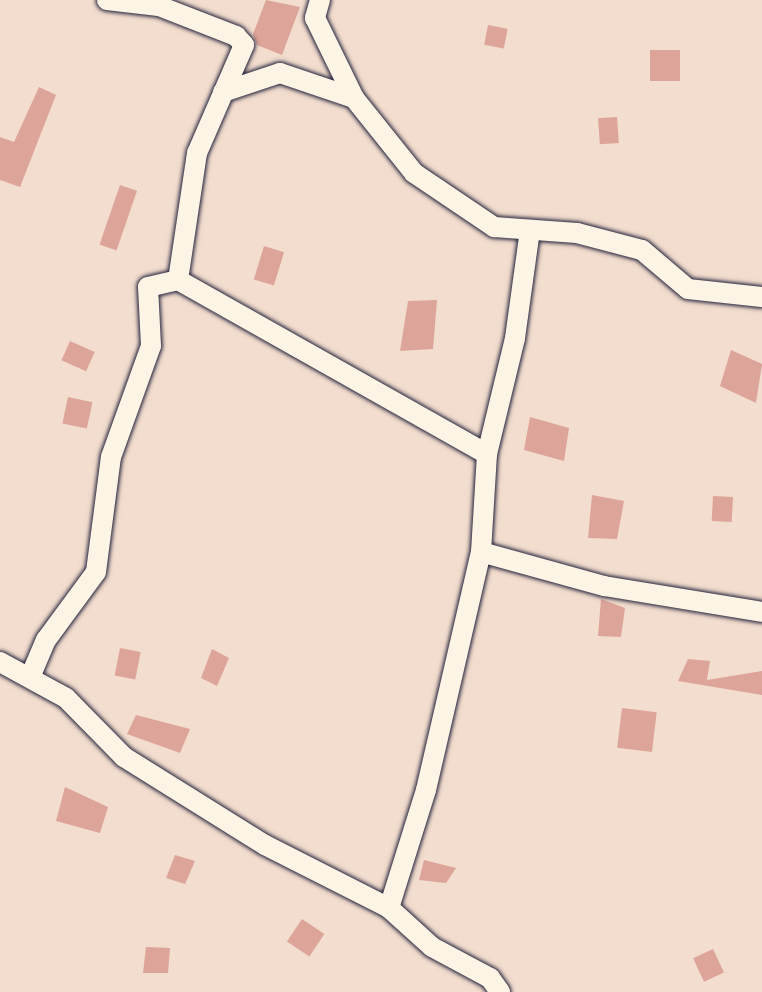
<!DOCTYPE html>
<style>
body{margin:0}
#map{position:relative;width:762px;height:992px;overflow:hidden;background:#f3ddce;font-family:"Architects Daughter",sans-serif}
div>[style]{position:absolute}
.building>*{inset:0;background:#dda49a;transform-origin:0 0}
.roads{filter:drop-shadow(0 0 2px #22223b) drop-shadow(0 0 2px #22223b)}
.street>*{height:20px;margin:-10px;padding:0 10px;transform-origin:10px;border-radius:10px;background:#fcf5e5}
span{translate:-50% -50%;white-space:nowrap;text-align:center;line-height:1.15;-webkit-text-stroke:8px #fcf5e5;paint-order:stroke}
</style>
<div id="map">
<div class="building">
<div style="clip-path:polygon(266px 0,300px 7px,282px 55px,257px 45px,253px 34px)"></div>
<div style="left:488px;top:25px;width:20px;height:20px;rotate:11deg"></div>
<div style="left:680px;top:50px;width:31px;height:30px;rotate:90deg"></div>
<div style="clip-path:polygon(39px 87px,56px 95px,20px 187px,0 180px,0 137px,14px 142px)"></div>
<div style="left:617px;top:117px;width:26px;height:19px;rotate:86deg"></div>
<div style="left:120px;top:185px;width:18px;height:63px;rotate:19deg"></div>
<div style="left:264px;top:246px;width:21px;height:35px;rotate:17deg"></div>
<div style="clip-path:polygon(437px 300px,433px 349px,400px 351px,408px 301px)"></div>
<div style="left:70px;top:341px;width:27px;height:21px;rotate:24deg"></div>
<div style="clip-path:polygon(731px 350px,762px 364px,756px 403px,720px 386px)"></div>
<div style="left:68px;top:397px;width:25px;height:27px;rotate:12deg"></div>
<div style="clip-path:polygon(530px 417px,569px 428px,564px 461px,524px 450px)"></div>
<div style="clip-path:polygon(592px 495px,624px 501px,617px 539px,588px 538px)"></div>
<div style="left:713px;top:496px;width:20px;height:25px;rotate:3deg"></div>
<div style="clip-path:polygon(601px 599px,625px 608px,621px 637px,598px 636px)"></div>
<div style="left:120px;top:648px;width:21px;height:28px;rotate:11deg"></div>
<div style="clip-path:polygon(212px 649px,229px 658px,217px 686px,201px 678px)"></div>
<div style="clip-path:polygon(688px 659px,710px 661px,707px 680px,762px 671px,762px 695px,678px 681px)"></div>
<div style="left:622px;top:708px;width:35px;height:40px;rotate:7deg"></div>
<div style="clip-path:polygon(136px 715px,190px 729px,180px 753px,127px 734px)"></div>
<div style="clip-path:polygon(65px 787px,108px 807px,100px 833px,56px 821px)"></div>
<div style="clip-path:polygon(175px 855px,195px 861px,185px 884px,166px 878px)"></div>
<div style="clip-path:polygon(424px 860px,456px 868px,446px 883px,419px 880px)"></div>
<div style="left:302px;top:919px;width:27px;height:27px;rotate:34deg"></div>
<div style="clip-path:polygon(146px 947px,170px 948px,168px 973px,143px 973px)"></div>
<div style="left:713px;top:949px;width:26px;height:22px;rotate:65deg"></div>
</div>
<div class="roads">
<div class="street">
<div style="left:107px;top:0;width:52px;rotate:6.6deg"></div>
<div style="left:159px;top:6px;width:83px;rotate:21.3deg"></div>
<div style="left:236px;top:36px;width:12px;rotate:48deg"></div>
<div style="left:244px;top:45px;width:118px;rotate:113.5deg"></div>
<div style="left:197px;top:153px;width:128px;rotate:98.5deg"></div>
<div style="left:178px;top:280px;width:355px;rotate:29.4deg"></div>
<div style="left:487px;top:454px;width:119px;rotate:-76.4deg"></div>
<div style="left:515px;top:338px;width:109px;rotate:-82.1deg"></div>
<div style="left:320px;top:0;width:19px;rotate:106deg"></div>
<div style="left:315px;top:18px;width:89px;rotate:64deg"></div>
<div style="left:354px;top:98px;width:96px;rotate:51.3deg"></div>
<div style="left:414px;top:173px;width:97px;rotate:34deg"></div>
<div style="left:494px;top:227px;width:83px;rotate:4.1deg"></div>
<div style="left:577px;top:233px;width:67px;rotate:14.7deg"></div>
<div style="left:642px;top:250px;width:60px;rotate:40.3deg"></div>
<div style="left:688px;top:289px;width:74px;rotate:6.2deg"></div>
<div style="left:223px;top:92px;width:60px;rotate:-18.4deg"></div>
<div style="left:280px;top:73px;width:78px;rotate:18.7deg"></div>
<div style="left:481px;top:552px;width:128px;rotate:15.5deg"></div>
<div style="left:604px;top:586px;width:160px;rotate:9.3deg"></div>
<div style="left:0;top:662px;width:75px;rotate:28.6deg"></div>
<div style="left:66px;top:698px;width:83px;rotate:45.5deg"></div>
<div style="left:124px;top:757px;width:166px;rotate:32deg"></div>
<div style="left:265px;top:845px;width:139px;rotate:26.9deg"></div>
<div style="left:389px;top:908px;width:124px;rotate:-72.6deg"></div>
<div style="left:426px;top:790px;width:244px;rotate:-77deg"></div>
<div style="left:481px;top:552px;width:98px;rotate:-86.5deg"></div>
<div style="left:31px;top:675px;width:38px;rotate:-67deg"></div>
<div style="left:46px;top:640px;width:84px;rotate:-53.7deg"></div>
<div style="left:96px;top:572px;width:116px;rotate:-82.6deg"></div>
<div style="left:111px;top:457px;width:118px;rotate:-70.2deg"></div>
<div style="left:151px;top:346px;width:59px;rotate:-92.9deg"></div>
<div style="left:148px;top:287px;width:31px;rotate:-13deg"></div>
<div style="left:389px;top:908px;width:58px;rotate:42.2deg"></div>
<div style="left:432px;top:947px;width:66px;rotate:28.1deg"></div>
<div style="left:490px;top:978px;width:17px;rotate:54deg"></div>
</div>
</div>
</div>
